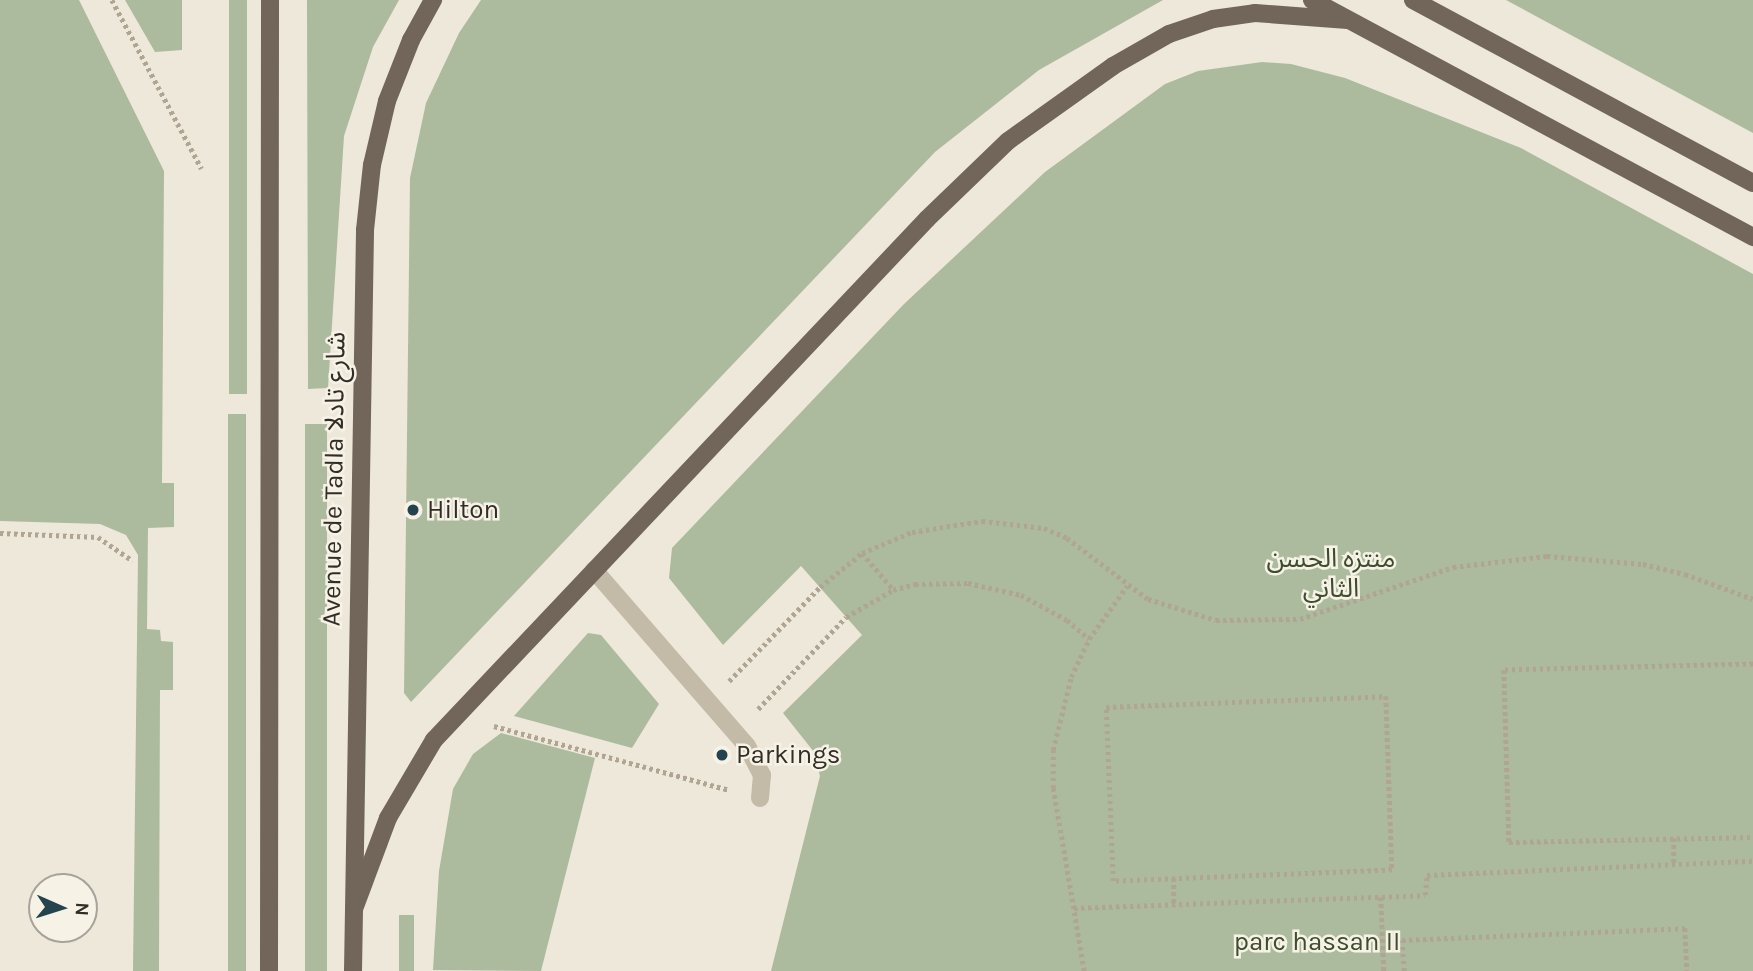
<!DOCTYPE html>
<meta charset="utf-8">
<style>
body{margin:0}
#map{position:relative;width:1753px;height:971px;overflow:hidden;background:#eee8db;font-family:Karla,"Noto Sans Arabic",sans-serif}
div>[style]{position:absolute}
.green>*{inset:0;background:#acbb9d;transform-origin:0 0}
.path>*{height:4.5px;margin-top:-2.25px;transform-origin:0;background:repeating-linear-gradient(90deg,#b0a493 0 3.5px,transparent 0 7px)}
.service>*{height:18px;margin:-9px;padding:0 9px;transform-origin:9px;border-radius:9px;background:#c4baa8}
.primary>*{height:18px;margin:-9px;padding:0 9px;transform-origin:9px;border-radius:9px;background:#72665a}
.dots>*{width:19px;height:19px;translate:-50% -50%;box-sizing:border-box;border:4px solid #f6f2e6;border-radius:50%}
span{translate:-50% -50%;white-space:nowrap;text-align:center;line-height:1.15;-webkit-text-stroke:5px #f6f2e6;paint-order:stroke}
.street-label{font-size:26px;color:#322d27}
.poi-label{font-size:26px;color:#322d27}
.left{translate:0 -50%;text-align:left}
.park-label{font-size:26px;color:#3d4d2e}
.north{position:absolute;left:28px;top:873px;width:70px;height:70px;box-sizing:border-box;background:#f6f2e6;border:2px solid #a8a39a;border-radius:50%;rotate:93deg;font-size:19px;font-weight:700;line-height:28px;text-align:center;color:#322d27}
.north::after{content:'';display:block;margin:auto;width:24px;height:32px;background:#23444e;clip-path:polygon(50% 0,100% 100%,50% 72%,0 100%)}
</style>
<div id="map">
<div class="green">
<div style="clip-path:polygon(0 0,79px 0,164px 171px,162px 483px,174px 483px,174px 527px,148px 528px,147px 629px,160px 630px,161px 641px,173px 642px,173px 690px,160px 690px,159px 971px,133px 971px,138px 555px,126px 535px,100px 524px,0 521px)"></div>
<div style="clip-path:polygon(125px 0,182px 0,182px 50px,155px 52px)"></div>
<div style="left:229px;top:0;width:18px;height:394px"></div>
<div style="clip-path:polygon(307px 0,399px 0,373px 47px,344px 136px,328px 388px,308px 389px)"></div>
<div style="clip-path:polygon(481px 0,1163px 0,1039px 70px,935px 152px,411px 702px,404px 693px,410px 178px,426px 103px,459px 33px)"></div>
<div style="clip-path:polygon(1506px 0,1753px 0,1753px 133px)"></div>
<div style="clip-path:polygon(1262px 62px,1291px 64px,1345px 78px,1521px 148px,1753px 274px,1753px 971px,771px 971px,820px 776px,814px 752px,783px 713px,862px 635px,801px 566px,723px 645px,669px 578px,672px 548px,904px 304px,1045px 172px,1165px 84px,1198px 71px)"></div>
<div style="left:228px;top:414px;width:18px;height:557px"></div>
<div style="left:305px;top:424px;width:22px;height:547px"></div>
<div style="clip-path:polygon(588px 633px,601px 635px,659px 704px,632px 748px,514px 716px)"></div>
<div style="clip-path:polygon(501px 733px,595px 758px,541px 971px,433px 970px,439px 871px,453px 789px,473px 754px)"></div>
<div style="left:399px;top:915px;width:15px;height:56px"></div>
</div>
<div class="path">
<div style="left:112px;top:0;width:191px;rotate:62deg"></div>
<div style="left:0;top:533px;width:98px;rotate:2.3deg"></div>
<div style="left:98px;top:537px;width:42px;rotate:34.4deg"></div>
<div style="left:862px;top:553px;width:48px;rotate:49.3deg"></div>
<div style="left:1753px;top:664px;width:249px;rotate:178.6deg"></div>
<div style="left:1504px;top:670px;width:172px;rotate:88.3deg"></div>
<div style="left:1509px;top:842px;width:244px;rotate:-1.2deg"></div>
<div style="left:729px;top:681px;width:131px;rotate:-45.9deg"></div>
<div style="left:820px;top:587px;width:54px;rotate:-39deg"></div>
<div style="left:862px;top:553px;width:54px;rotate:-22.8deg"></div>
<div style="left:912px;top:532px;width:71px;rotate:-8.9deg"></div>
<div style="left:982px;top:521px;width:62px;rotate:6.4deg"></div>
<div style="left:1044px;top:528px;width:25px;rotate:23deg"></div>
<div style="left:1067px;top:538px;width:101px;rotate:37deg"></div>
<div style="left:1148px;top:599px;width:71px;rotate:17.2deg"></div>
<div style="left:1216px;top:620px;width:84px;rotate:-0.7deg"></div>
<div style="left:1300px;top:619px;width:162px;rotate:-18.8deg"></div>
<div style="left:1453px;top:567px;width:95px;rotate:-6.7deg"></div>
<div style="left:1547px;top:556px;width:96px;rotate:4.8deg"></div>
<div style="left:1643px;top:564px;width:43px;rotate:13.4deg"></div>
<div style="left:1685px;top:574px;width:72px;rotate:20.2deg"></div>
<div style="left:1386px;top:696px;width:174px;rotate:88deg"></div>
<div style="left:1392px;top:870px;width:279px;rotate:177.7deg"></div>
<div style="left:1113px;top:881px;width:174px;rotate:-92.3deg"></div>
<div style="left:1106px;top:707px;width:280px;rotate:-2.2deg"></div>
<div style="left:758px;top:709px;width:127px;rotate:-46.3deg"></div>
<div style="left:846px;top:617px;width:54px;rotate:-29.9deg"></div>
<div style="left:893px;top:590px;width:23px;rotate:-15deg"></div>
<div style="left:915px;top:584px;width:53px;rotate:-1.1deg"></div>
<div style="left:968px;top:583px;width:54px;rotate:12.8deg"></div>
<div style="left:1021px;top:595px;width:52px;rotate:28.5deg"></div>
<div style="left:1067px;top:620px;width:29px;rotate:41deg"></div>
<div style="left:494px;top:726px;width:244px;rotate:15.2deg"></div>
<div style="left:1674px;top:838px;width:26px;rotate:90deg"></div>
<div style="left:1174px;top:878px;width:26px;rotate:90deg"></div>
<div style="left:1381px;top:897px;width:74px;rotate:87.7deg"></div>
<div style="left:1074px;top:908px;width:351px;rotate:-2.1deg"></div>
<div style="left:1425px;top:895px;width:20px;rotate:-84deg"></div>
<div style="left:1427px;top:875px;width:326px;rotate:-2.5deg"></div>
<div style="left:1084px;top:971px;width:186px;rotate:-99.6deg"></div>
<div style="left:1053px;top:788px;width:38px;rotate:-90deg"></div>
<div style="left:1053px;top:750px;width:75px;rotate:-76.1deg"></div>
<div style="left:1071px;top:677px;width:42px;rotate:-64.7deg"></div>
<div style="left:1089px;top:639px;width:65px;rotate:-54.4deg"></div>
<div style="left:1404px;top:971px;width:31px;rotate:-94deg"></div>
<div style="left:1402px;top:940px;width:283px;rotate:-2.4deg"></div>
<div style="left:1685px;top:928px;width:43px;rotate:87.3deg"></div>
</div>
<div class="service">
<div style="left:594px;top:570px;width:233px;rotate:49deg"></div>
<div style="left:747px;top:746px;width:33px;rotate:63deg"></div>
<div style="left:762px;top:775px;width:23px;rotate:95deg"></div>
</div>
<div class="primary">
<div style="left:1312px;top:0;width:501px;rotate:28.25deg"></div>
<div style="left:1413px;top:0;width:386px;rotate:28.3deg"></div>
<div style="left:354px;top:909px;width:97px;rotate:-69.5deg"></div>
<div style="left:388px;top:818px;width:91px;rotate:-59.5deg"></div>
<div style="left:434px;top:740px;width:717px;rotate:-46.58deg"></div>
<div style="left:927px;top:219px;width:112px;rotate:-43.9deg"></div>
<div style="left:1008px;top:141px;width:129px;rotate:-35.5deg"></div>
<div style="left:1113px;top:66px;width:64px;rotate:-29.7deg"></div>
<div style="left:1169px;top:34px;width:46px;rotate:-18.8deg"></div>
<div style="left:1213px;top:19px;width:42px;rotate:-8.1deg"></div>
<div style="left:1255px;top:13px;width:93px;rotate:4.3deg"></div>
<div style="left:269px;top:971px;width:971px;rotate:-89.94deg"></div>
<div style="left:353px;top:971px;width:741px;rotate:-89.07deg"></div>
<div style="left:365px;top:230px;width:65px;rotate:-83.9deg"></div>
<div style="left:372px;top:165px;width:66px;rotate:-76.8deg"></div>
<div style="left:387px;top:101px;width:66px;rotate:-68.5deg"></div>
<div style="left:411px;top:40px;width:46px;rotate:-61.2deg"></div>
</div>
<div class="dots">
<div style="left:413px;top:510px;background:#23444e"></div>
<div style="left:722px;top:755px;background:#23444e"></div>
</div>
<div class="street-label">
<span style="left:334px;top:479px;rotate:-89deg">Avenue de Tadla شارع تادلا</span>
</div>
<div class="poi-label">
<span class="left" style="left:427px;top:510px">Hilton</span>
<span class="left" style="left:736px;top:755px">Parkings</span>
</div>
<div class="park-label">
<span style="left:1331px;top:574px">منتزه الحسن<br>الثاني</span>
<span style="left:1317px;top:942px">parc hassan II</span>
</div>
<div class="north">N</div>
</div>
